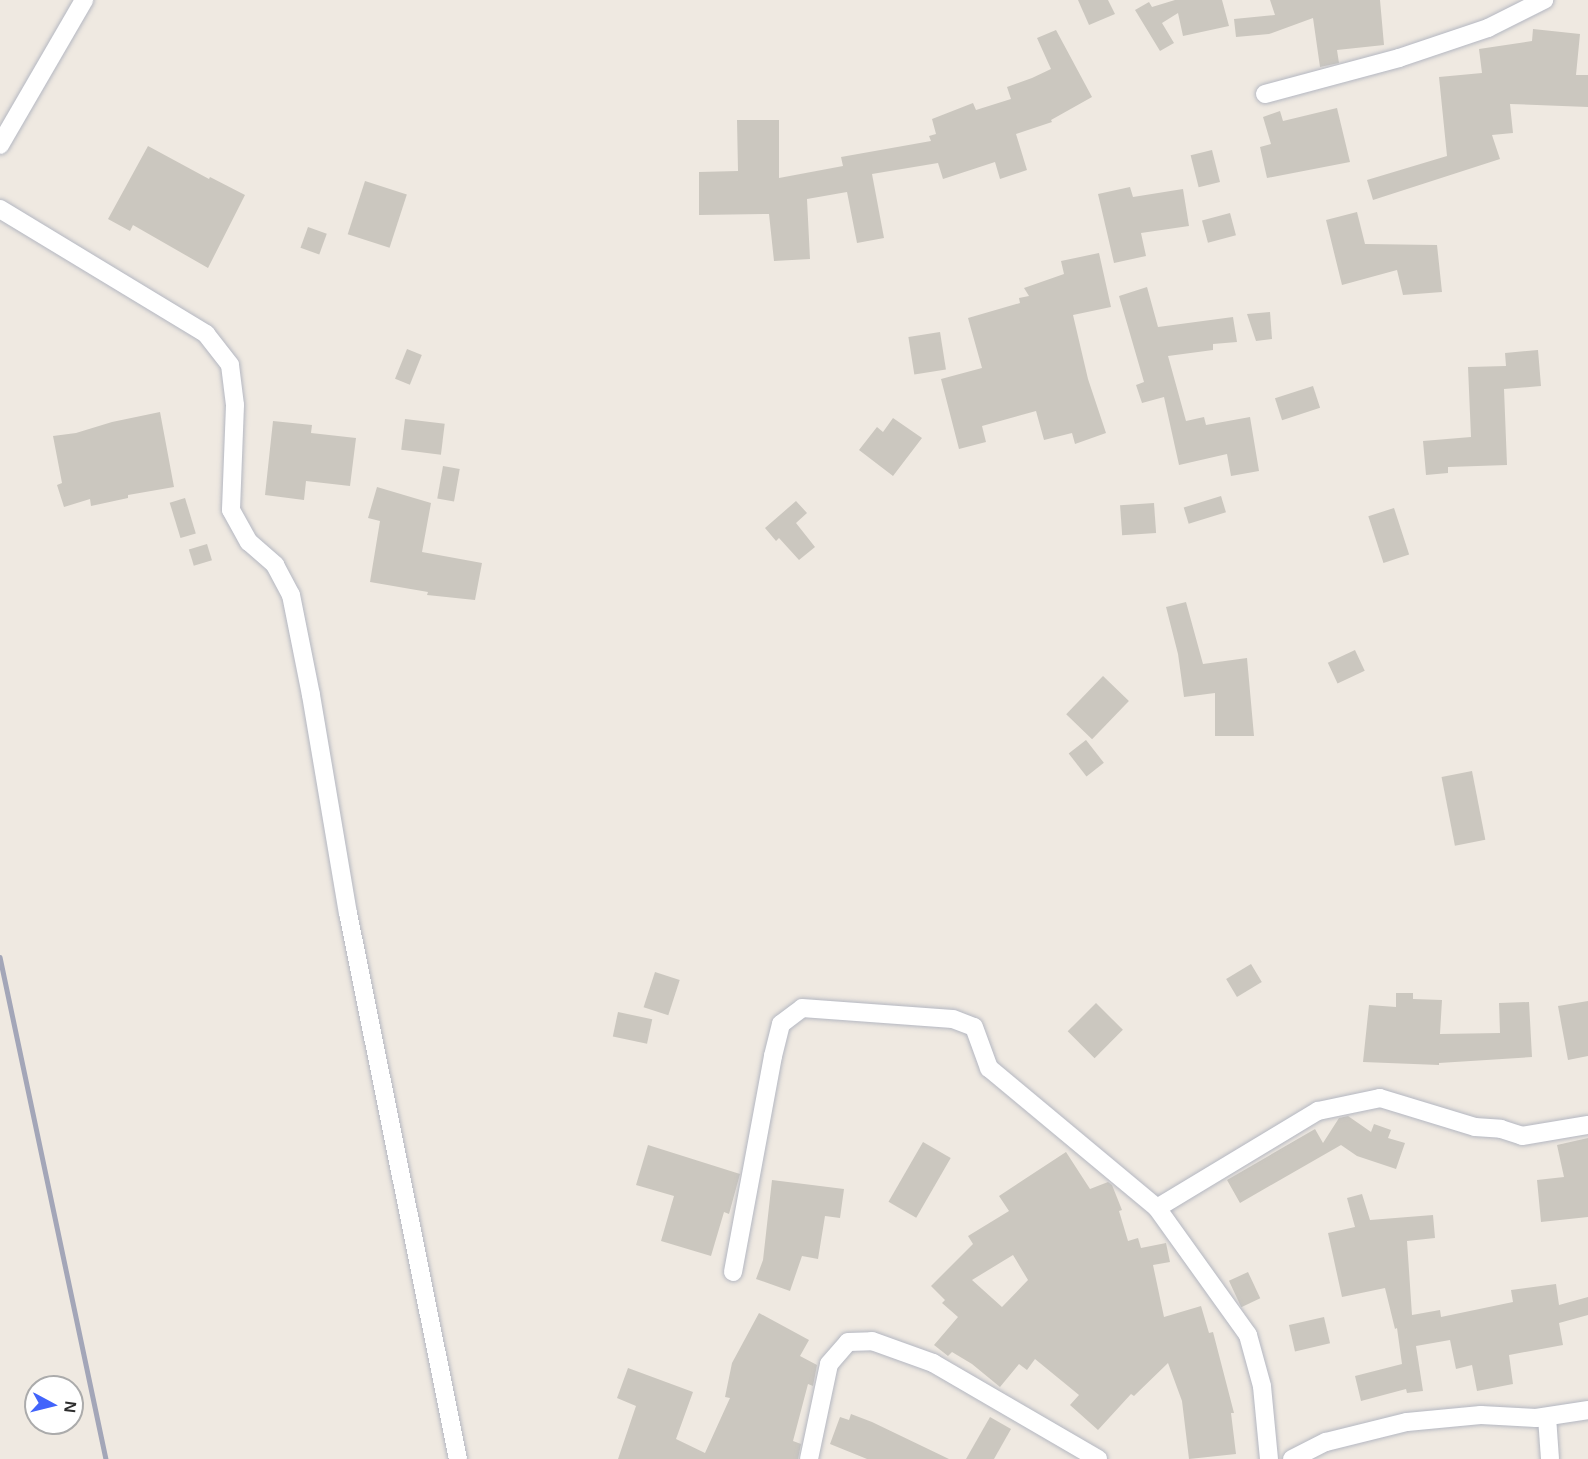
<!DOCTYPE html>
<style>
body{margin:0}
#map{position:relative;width:1588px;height:1459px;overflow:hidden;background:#efe9e1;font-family:Arial,sans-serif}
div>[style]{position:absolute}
.building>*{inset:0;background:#cbc7bf;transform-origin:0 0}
.roads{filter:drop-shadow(0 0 2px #b4b7c1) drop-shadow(0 0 2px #b4b7c1)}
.street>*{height:18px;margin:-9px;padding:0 9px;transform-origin:9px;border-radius:9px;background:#fff}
.rail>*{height:4.5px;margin:-2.25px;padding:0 2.25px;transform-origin:2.25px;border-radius:2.25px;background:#a3a6b8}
span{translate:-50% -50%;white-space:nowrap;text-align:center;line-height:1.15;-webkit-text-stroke:6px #fff;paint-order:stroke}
.north{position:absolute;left:24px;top:1375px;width:60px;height:60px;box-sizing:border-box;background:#fff;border:2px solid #ababab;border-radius:50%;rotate:97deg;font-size:16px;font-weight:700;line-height:24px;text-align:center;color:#2e2e2e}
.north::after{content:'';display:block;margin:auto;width:21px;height:27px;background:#4264fb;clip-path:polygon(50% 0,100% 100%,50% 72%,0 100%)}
</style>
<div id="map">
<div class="building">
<div style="clip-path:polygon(1078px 0,1108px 0,1115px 14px,1089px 25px)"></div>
<div style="clip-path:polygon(1175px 0,1222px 0,1229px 26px,1183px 36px,1178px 13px,1162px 23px,1174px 43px,1160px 51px,1135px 10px,1149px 2px,1152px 7px)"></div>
<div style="clip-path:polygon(1270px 0,1380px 0,1384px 45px,1337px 50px,1339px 63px,1320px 67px,1313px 18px,1269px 34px,1236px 37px,1234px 19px,1275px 15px)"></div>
<div style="clip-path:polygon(1533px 29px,1580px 34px,1576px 75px,1588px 75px,1588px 107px,1510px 104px,1513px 133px,1492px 135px,1500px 159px,1373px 200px,1367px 180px,1447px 156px,1439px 77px,1482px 73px,1479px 49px,1532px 41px)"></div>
<div style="clip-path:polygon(1056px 30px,1092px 97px,1051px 120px,1052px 122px,1016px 134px,1027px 170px,1000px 179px,995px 162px,943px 179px,938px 163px,872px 174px,884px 238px,857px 243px,847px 192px,807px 199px,810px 259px,774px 261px,769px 214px,699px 215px,699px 172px,738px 171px,737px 120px,779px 120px,779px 178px,843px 166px,841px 157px,931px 141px,929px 136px,936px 134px,932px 119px,973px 103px,976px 110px,1011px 99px,1007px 87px,1032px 78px,1051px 69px,1037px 38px)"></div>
<div style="clip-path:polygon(1337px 108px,1350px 162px,1267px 178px,1260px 147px,1271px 144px,1263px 117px,1280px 111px,1283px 121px)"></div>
<div style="clip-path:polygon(148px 146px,209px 179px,210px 177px,245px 195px,208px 268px,133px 225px,130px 231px,108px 219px)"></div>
<div style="left:1212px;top:150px;width:33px;height:22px;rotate:76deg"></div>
<div style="left:365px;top:181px;width:44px;height:56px;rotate:18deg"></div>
<div style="clip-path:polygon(1130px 187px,1133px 197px,1183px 189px,1189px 226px,1141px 233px,1146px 256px,1114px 263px,1098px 194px)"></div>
<div style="clip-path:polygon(1357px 212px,1365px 244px,1437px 245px,1442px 292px,1403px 295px,1397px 270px,1342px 285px,1326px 220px)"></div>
<div style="left:1230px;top:213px;width:23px;height:29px;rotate:75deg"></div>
<div style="left:308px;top:227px;width:20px;height:22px;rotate:20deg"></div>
<div style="clip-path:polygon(1099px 253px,1111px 307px,1073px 315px,1088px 379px,1106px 433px,1075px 444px,1072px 433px,1044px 440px,1036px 411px,982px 426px,986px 442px,959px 449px,941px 379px,982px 368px,968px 318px,1020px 303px,1019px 298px,1029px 296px,1024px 288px,1064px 274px,1061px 261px)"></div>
<div style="clip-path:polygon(1147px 287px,1158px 327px,1233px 317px,1237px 342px,1213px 344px,1213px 350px,1168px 356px,1186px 421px,1204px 417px,1206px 425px,1250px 417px,1259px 471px,1231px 476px,1227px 454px,1179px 465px,1164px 397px,1142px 403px,1136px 385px,1144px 382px,1119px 296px)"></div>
<div style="clip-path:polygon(1270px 312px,1272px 339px,1256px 341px,1247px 314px)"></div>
<div style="left:940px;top:332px;width:38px;height:32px;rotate:81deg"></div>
<div style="left:407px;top:349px;width:16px;height:32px;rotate:22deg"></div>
<div style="clip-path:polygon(1538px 350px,1541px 386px,1504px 389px,1507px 465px,1448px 467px,1448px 473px,1426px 475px,1423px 441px,1471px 437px,1468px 367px,1506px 366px,1505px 353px)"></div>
<div style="left:1313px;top:386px;width:23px;height:40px;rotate:72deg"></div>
<div style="clip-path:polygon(160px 412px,174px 487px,128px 495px,128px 498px,91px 506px,90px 499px,64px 507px,57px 485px,62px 483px,53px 436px,76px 433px,112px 422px)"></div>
<div style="clip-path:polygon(893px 418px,922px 438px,893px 476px,859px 450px,877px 427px,883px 432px)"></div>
<div style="left:405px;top:419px;width:40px;height:31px;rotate:7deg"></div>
<div style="clip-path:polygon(273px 421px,312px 425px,311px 433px,356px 438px,350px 486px,306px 481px,304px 500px,265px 495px)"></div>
<div style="left:443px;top:466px;width:17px;height:33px;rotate:10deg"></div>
<div style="clip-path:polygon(377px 487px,431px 503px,422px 552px,482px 563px,475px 600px,427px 595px,428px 592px,370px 582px,380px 521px,368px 518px)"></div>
<div style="left:1221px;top:496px;width:17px;height:39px;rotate:73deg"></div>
<div style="left:185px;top:498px;width:37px;height:16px;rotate:73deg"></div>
<div style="clip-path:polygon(796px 501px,807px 513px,796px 523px,815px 547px,799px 560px,779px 538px,776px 541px,765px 528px)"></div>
<div style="left:1154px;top:503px;width:30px;height:34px;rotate:86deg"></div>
<div style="left:1394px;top:508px;width:49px;height:27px;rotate:72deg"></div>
<div style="left:207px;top:544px;width:17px;height:19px;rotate:73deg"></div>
<div style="clip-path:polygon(1186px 602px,1203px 664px,1247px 658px,1254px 736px,1215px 736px,1215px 693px,1184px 697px,1178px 654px,1166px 607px)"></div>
<div style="left:1355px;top:650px;width:23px;height:30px;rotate:65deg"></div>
<div style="left:1103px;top:676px;width:36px;height:53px;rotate:44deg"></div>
<div style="left:1086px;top:740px;width:29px;height:22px;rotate:52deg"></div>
<div style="left:1472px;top:771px;width:70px;height:31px;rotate:79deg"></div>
<div style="left:1251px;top:964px;width:21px;height:29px;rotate:59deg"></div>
<div style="left:655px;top:972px;width:26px;height:37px;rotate:18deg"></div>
<div style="clip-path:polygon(1396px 993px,1413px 993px,1413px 999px,1442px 1000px,1440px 1034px,1500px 1033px,1499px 1003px,1529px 1002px,1532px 1057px,1439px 1063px,1439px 1065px,1363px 1062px,1369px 1005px,1396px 1007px)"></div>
<div style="clip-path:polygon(1588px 1001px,1588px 1056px,1568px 1060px,1558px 1006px)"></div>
<div style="left:1096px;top:1003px;width:38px;height:40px;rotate:45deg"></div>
<div style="left:618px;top:1012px;width:35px;height:25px;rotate:12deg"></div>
<div style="clip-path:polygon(1348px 1116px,1371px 1132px,1374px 1124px,1391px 1130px,1388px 1138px,1405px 1143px,1396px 1169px,1357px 1156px,1341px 1145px,1240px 1203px,1227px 1180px,1315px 1129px,1323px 1143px,1339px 1118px)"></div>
<div style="clip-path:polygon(1588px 1138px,1588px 1217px,1541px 1222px,1537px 1180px,1564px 1177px,1557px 1145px)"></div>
<div style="left:923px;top:1142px;width:32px;height:69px;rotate:30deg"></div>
<div style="clip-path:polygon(648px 1145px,740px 1174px,729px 1214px,724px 1212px,711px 1256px,661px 1241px,674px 1196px,636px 1185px)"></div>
<div style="clip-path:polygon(evenodd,1066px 1152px,1090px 1189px,1108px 1182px,1112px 1185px,1122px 1210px,1119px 1211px,1128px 1241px,1138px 1238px,1141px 1248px,1166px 1243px,1170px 1262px,1153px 1265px,1164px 1317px,1201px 1306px,1209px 1333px,1213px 1332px,1234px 1413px,1231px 1413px,1236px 1454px,1189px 1459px,1182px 1401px,1168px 1363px,1134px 1396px,1131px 1394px,1098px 1430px,1070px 1405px,1079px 1395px,1035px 1359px,1027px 1370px,1019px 1364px,1000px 1387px,972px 1364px,952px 1352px,948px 1356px,934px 1345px,958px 1317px,942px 1303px,945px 1300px,931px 1286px,973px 1244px,968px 1236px,1009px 1211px,999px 1196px,1066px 1152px,1013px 1255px,1028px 1280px,1002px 1307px,972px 1280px,1013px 1255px)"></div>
<div style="clip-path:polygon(772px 1180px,844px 1189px,840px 1218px,825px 1216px,818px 1259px,802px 1256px,790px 1291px,756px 1279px,763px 1260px)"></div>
<div style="clip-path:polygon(1362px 1194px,1370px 1220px,1433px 1215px,1435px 1238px,1407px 1241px,1412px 1315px,1440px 1310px,1441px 1317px,1513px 1302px,1511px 1290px,1556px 1284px,1559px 1305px,1588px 1297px,1588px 1315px,1559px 1323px,1563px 1345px,1509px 1355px,1513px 1384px,1477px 1391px,1472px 1365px,1456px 1369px,1450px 1340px,1416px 1346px,1423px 1391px,1407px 1393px,1406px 1389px,1361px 1401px,1355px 1376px,1402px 1364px,1397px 1328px,1395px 1329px,1385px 1288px,1342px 1297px,1328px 1233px,1355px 1227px,1347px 1198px)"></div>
<div style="left:1248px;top:1272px;width:29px;height:21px;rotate:65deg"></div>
<div style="clip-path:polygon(759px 1313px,809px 1340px,800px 1356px,817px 1365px,813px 1386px,808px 1384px,793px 1441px,801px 1444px,798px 1459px,618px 1459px,636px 1406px,617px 1398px,628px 1368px,693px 1392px,676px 1439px,705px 1453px,730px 1398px,725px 1397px,732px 1363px)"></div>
<div style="left:1324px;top:1317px;width:27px;height:36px;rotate:77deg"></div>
<div style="clip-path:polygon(851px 1414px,872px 1422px,949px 1459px,867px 1459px,830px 1444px,840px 1417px,849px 1420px)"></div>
<div style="clip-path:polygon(990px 1417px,1011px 1429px,994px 1459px,966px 1459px)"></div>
</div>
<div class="roads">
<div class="street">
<div style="left:1265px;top:94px;width:139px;rotate:-15deg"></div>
<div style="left:1399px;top:58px;width:94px;rotate:-18.6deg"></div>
<div style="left:1488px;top:28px;width:63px;rotate:-26.6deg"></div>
<div style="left:0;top:145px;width:168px;rotate:-59.9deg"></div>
<div style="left:0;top:209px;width:241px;rotate:31.2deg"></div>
<div style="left:206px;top:334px;width:39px;rotate:52deg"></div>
<div style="left:230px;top:365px;width:40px;rotate:82.9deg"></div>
<div style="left:235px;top:405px;width:105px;rotate:92.2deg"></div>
<div style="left:231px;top:510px;width:37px;rotate:61deg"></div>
<div style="left:249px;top:542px;width:35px;rotate:41deg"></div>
<div style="left:275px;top:565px;width:34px;rotate:62deg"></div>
<div style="left:291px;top:595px;width:102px;rotate:78.7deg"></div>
<div style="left:311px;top:695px;width:221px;rotate:80.4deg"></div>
<div style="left:348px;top:913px;width:557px;rotate:78.61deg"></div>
<div style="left:733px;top:1272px;width:220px;rotate:-79.5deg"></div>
<div style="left:773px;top:1056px;width:33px;rotate:-76deg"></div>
<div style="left:781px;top:1024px;width:26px;rotate:-37deg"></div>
<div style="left:802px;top:1008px;width:151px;rotate:4.2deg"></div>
<div style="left:953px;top:1019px;width:22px;rotate:21deg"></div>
<div style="left:974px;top:1027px;width:44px;rotate:69.9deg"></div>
<div style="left:989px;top:1068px;width:219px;rotate:39.8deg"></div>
<div style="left:1547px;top:1417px;width:42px;rotate:85.9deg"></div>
<div style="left:809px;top:1459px;width:97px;rotate:-78.1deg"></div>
<div style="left:829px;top:1364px;width:29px;rotate:-49deg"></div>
<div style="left:848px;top:1342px;width:24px;rotate:-2deg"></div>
<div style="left:872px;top:1341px;width:65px;rotate:19.8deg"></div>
<div style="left:933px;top:1363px;width:191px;rotate:30.2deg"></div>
<div style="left:1269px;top:1459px;width:73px;rotate:-95.5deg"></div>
<div style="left:1262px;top:1386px;width:53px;rotate:-105.4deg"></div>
<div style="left:1248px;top:1335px;width:156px;rotate:-125.6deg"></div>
<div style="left:1157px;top:1208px;width:188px;rotate:-31.1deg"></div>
<div style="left:1318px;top:1111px;width:63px;rotate:-11.8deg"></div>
<div style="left:1380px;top:1098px;width:99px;rotate:17deg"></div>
<div style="left:1475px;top:1127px;width:26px;rotate:4deg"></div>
<div style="left:1501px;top:1129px;width:22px;rotate:18deg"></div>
<div style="left:1522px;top:1136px;width:67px;rotate:-9.5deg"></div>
<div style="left:1292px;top:1459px;width:38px;rotate:-27deg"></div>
<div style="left:1326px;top:1442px;width:83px;rotate:-13.9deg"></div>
<div style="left:1407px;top:1422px;width:74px;rotate:-5.4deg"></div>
<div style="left:1481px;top:1415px;width:55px;rotate:3.1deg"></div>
<div style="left:1536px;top:1418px;width:53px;rotate:-8.7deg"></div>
</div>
</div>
<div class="rail">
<div style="left:0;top:957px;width:513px;rotate:78.08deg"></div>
</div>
<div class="north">N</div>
</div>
